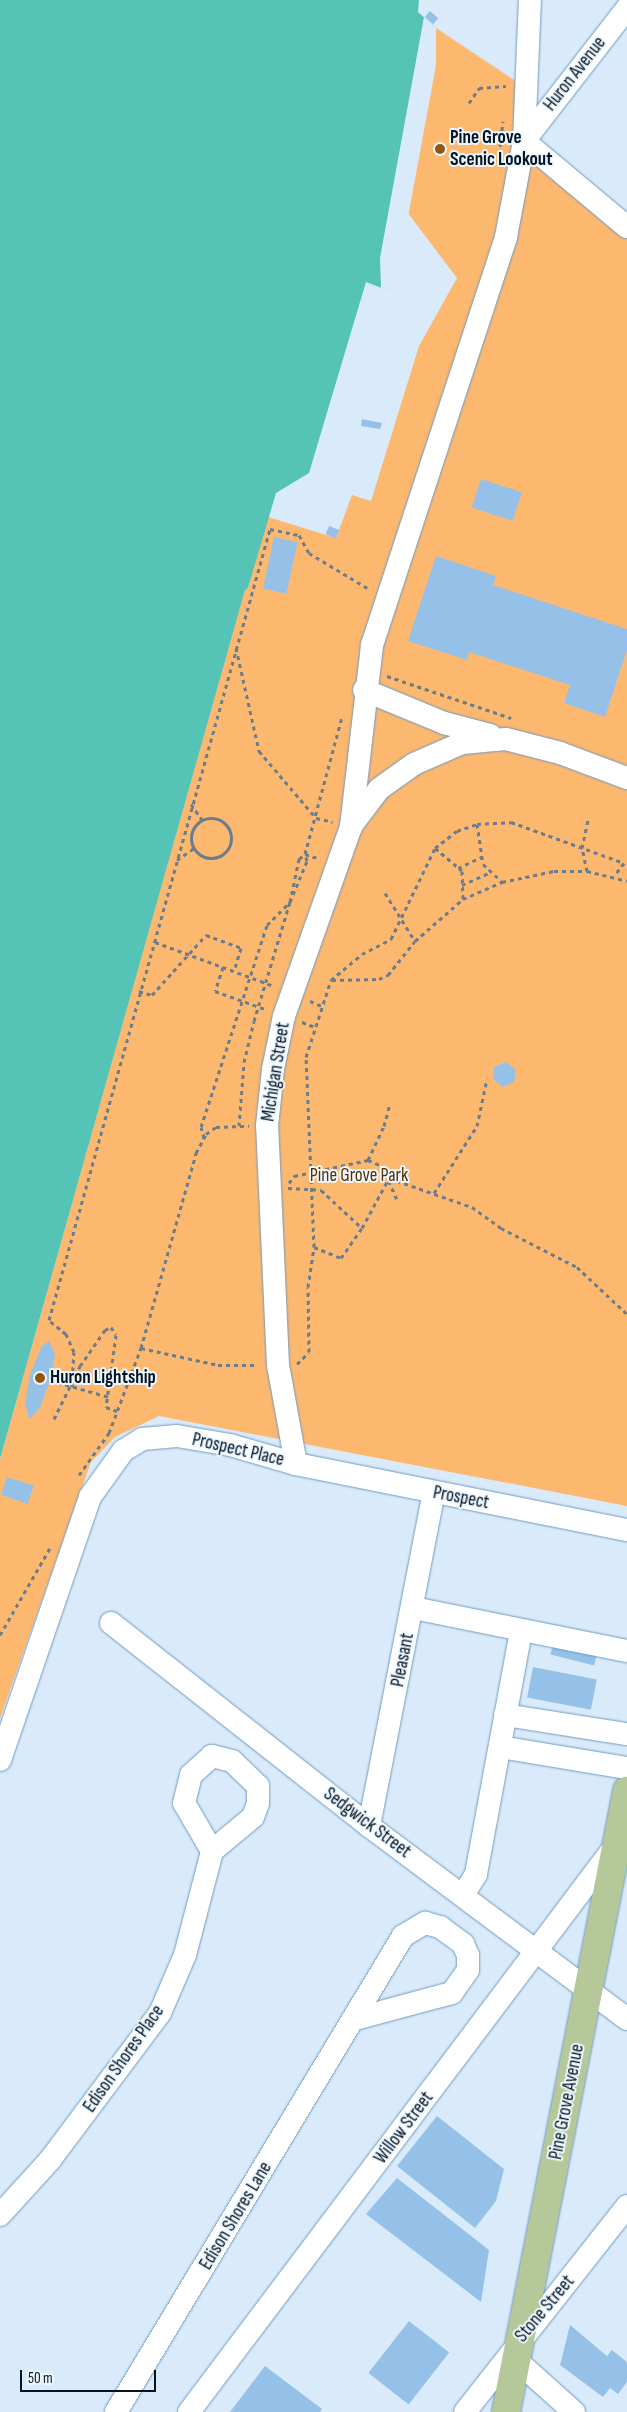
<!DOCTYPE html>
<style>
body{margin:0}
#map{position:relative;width:627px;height:2412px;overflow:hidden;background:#d9ebfb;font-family:"Sofia Sans Condensed",sans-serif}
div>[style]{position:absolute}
.green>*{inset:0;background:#fdb86f}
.water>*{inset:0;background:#56c3b7}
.pier>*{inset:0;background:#d9ebfb}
.building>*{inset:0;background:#95c1e9;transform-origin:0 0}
.path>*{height:3px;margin-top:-1.5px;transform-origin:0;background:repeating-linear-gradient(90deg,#6b7c8b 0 4px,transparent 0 8px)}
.path>.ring{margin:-1.5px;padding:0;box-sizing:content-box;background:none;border:3px solid #6b7c8b;border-radius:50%}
.roads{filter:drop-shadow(0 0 1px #709bc1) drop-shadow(0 0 1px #709bc1)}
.minor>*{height:22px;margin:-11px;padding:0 11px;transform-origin:11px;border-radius:11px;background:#fff}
.major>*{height:28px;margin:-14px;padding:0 14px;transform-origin:14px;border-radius:14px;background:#b6c79a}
.dots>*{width:14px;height:14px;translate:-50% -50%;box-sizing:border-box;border:2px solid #eef7ff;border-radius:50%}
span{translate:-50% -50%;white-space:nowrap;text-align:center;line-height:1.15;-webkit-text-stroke:4px #eef7ff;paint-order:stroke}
.street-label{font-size:19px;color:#041422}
.poi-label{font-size:19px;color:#041422;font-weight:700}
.left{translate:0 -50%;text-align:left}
.park-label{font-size:19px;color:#553000}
.scale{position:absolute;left:20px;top:2370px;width:136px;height:22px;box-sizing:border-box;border:2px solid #041422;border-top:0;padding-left:6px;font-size:15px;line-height:18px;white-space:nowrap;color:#041422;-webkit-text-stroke:4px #eef7ff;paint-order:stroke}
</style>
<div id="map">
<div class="green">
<div style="clip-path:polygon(436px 28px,517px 82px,512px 141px,627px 232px,627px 1506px,159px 1416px,115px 1437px,91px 1462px,0 1718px,0 1459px,245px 589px,248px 588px,268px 517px,336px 538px,352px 495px,371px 501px,419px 346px,457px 278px,407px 212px)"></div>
</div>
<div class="water">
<div style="clip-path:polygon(0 0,419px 0,418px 12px,436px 28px,433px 64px,387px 290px,366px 282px,309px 473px,276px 493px,248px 588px,245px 590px,0 1459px)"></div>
</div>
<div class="pier">
<div style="clip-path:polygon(424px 17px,436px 28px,436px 65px,409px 212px,387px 290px,381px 288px,380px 258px)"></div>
</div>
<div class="building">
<div style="left:430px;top:11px;width:11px;height:8px;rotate:41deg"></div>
<div style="clip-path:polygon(362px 419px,382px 423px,380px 429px,361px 426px)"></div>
<div style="left:481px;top:479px;width:43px;height:30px;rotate:18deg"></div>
<div style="left:329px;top:526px;width:11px;height:9px;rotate:22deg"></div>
<div style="left:274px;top:537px;width:24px;height:53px;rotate:12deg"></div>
<div style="clip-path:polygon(436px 556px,496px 576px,493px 585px,627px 629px,627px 650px,605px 717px,564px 703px,570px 685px,469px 652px,467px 660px,408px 641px)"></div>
<div style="clip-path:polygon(506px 1062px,516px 1070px,514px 1082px,502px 1087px,493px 1079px,494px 1067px)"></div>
<div style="clip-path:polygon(49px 1341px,55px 1354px,50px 1380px,40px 1408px,29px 1419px,25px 1403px,30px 1375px,41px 1347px)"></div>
<div style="left:7px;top:1477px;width:28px;height:19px;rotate:18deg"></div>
<div style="left:554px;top:1640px;width:45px;height:15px;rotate:14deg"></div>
<div style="left:533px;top:1667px;width:65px;height:31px;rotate:11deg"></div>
<div style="clip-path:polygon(437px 2116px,504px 2169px,496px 2201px,475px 2228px,397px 2166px)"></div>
<div style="clip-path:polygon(397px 2178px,489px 2250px,481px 2302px,366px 2214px)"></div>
<div style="left:409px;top:2321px;width:51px;height:66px;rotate:38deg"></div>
<div style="clip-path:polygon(570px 2325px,607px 2356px,612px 2350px,627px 2362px,627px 2382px,618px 2394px,610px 2388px,603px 2397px,560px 2365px)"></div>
<div style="clip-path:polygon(265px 2366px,322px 2409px,320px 2412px,230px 2412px)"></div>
</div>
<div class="path">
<div style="left:469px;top:103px;width:18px;rotate:-56deg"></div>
<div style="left:479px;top:88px;width:27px;rotate:-4deg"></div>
<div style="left:498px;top:162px;width:41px;rotate:-83deg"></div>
<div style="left:236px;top:648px;width:106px;rotate:77.4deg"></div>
<div style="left:259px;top:751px;width:88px;rotate:49.6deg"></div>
<div style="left:316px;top:818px;width:17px;rotate:13deg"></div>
<div style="left:387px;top:676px;width:131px;rotate:18.7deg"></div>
<div style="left:191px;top:804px;width:19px;rotate:55deg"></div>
<div class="ring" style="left:191px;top:818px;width:37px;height:37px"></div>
<div style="left:477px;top:824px;width:40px;rotate:81.5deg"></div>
<div style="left:483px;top:864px;width:26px;rotate:43deg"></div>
<div style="left:435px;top:848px;width:35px;rotate:40deg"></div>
<div style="left:462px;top:871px;width:28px;rotate:88deg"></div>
<div style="left:177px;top:860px;width:21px;rotate:-35deg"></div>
<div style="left:458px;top:868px;width:26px;rotate:-25deg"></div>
<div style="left:587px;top:871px;width:24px;rotate:-102deg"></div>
<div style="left:582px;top:848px;width:29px;rotate:-78deg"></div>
<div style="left:462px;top:885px;width:32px;rotate:-24deg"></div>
<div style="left:385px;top:893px;width:57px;rotate:58deg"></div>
<div style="left:155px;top:942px;width:127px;rotate:20.3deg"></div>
<div style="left:223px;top:967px;width:25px;rotate:108deg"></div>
<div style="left:215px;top:991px;width:53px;rotate:19.8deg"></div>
<div style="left:332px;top:980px;width:47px;rotate:-1.2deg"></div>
<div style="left:379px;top:979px;width:10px;rotate:-24deg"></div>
<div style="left:388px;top:975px;width:43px;rotate:-51.5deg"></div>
<div style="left:415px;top:941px;width:64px;rotate:-41.2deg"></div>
<div style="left:463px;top:899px;width:43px;rotate:-23.6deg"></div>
<div style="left:502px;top:882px;width:53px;rotate:-11.9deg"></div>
<div style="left:554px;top:871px;width:33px"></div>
<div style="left:587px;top:871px;width:41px;rotate:14deg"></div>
<div style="left:139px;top:991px;width:14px;rotate:17deg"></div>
<div style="left:152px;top:995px;width:81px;rotate:-48deg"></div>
<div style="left:206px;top:935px;width:37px;rotate:20deg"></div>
<div style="left:241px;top:948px;width:24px;rotate:107deg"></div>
<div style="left:310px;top:1001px;width:13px;rotate:23deg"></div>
<div style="left:302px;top:1022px;width:14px;rotate:21deg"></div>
<div style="left:239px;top:1126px;width:64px;rotate:-85.5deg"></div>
<div style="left:244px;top:1062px;width:42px;rotate:-76.3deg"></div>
<div style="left:254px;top:1021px;width:124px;rotate:-73.2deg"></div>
<div style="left:290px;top:902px;width:44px;rotate:-67.5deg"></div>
<div style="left:307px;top:861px;width:7px;rotate:-106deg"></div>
<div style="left:305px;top:854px;width:142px;rotate:-74.9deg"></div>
<div style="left:204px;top:1138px;width:11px;rotate:-105deg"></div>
<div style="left:201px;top:1127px;width:213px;rotate:-71.9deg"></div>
<div style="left:267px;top:925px;width:33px;rotate:-45deg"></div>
<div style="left:290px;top:902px;width:44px;rotate:-78.2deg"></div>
<div style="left:299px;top:859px;width:8px;rotate:-40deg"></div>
<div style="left:305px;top:854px;width:16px;rotate:18deg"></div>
<div style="left:368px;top:1160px;width:38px;rotate:-65deg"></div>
<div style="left:384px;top:1126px;width:24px;rotate:-75deg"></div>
<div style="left:289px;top:1183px;width:9px;rotate:-54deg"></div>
<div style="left:294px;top:1176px;width:76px;rotate:-12.2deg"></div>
<div style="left:368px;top:1160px;width:15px;rotate:23deg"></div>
<div style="left:382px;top:1166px;width:36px;rotate:66deg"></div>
<div style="left:288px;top:1188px;width:33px;rotate:3deg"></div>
<div style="left:321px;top:1190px;width:56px;rotate:42.8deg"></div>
<div style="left:362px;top:1228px;width:57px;rotate:-61.6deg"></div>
<div style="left:389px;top:1178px;width:88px;rotate:19.3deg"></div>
<div style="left:472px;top:1207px;width:36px;rotate:36deg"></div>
<div style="left:501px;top:1228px;width:85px;rotate:27.2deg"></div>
<div style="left:577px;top:1267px;width:69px;rotate:43.2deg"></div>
<div style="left:434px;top:1193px;width:80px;rotate:-57.3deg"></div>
<div style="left:477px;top:1126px;width:48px;rotate:-78deg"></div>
<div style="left:314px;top:1247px;width:29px;rotate:22deg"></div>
<div style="left:341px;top:1258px;width:37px;rotate:-55deg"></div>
<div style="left:141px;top:1348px;width:79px;rotate:12.4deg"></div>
<div style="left:218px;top:1365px;width:40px"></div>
<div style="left:297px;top:1364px;width:17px;rotate:-45deg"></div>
<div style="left:309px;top:1352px;width:65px;rotate:-90.9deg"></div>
<div style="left:308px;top:1287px;width:40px;rotate:-81.5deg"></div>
<div style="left:314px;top:1247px;width:190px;rotate:-92.4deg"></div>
<div style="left:306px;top:1057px;width:81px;rotate:-72deg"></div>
<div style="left:331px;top:980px;width:40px;rotate:-40deg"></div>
<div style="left:362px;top:954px;width:33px;rotate:-27deg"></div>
<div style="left:391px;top:939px;width:101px;rotate:-64.2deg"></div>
<div style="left:435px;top:848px;width:28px;rotate:-38deg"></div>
<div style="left:457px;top:831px;width:21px;rotate:-19deg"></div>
<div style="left:477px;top:824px;width:34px;rotate:-3deg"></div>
<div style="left:511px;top:822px;width:120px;rotate:19.9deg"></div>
<div style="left:624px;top:863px;width:16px;rotate:128deg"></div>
<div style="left:50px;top:1380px;width:61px;rotate:16.1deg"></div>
<div style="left:72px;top:1387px;width:35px;rotate:-87deg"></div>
<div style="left:74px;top:1352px;width:20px;rotate:-114deg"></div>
<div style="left:66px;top:1334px;width:22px;rotate:-141deg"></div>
<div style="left:49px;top:1320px;width:821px;rotate:-74.39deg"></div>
<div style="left:270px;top:529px;width:30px;rotate:12deg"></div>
<div style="left:299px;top:535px;width:21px;rotate:61deg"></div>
<div style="left:309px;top:553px;width:70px;rotate:31deg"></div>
<div style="left:54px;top:1419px;width:59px;rotate:-63.9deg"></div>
<div style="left:80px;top:1366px;width:44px;rotate:-55.2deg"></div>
<div style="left:105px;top:1330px;width:7px;rotate:-27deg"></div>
<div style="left:111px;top:1327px;width:9px;rotate:58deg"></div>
<div style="left:116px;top:1335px;width:73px;rotate:97.9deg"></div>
<div style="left:106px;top:1407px;width:12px;rotate:20deg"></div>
<div style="left:79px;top:1475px;width:52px;rotate:-54.5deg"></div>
<div style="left:109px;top:1433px;width:91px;rotate:-69.4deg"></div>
<div style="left:141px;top:1348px;width:203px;rotate:-74.2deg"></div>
<div style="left:196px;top:1153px;width:21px;rotate:-62deg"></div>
<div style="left:206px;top:1134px;width:12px;rotate:-35deg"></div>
<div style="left:216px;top:1127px;width:33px;rotate:-2deg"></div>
<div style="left:0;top:1635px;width:100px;rotate:-60.1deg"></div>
</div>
<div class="roads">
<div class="minor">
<div style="left:524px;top:141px;width:168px;rotate:-52.2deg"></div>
<div style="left:524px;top:141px;width:134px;rotate:39.9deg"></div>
<div style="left:364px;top:690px;width:87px;rotate:22.4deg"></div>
<div style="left:444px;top:723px;width:48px;rotate:14.6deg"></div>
<div style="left:351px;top:826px;width:46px;rotate:-52.9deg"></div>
<div style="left:379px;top:789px;width:43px;rotate:-35.5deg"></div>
<div style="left:414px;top:764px;width:52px;rotate:-23.6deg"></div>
<div style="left:462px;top:743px;width:44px;rotate:-5.2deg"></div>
<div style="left:506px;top:739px;width:56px;rotate:14.5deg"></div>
<div style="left:560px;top:753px;width:72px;rotate:20.5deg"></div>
<div style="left:296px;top:1464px;width:101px;rotate:-100.3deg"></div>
<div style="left:278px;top:1365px;width:239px;rotate:-92.6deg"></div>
<div style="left:267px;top:1126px;width:57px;rotate:-84deg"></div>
<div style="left:273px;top:1069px;width:54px;rotate:-78.3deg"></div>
<div style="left:284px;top:1016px;width:201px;rotate:-70.5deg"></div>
<div style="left:351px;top:827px;width:183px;rotate:-83.4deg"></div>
<div style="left:372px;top:645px;width:429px;rotate:-71.8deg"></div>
<div style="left:506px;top:237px;width:98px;rotate:-79.4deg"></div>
<div style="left:524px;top:141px;width:141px;rotate:-87.6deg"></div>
<div style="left:413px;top:1608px;width:218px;rotate:11.4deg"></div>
<div style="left:111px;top:1623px;width:328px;rotate:38.2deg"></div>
<div style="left:369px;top:1826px;width:322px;rotate:36.8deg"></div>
<div style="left:505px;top:1715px;width:123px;rotate:8.9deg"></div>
<div style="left:500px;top:1747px;width:129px;rotate:9.4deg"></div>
<div style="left:0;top:1760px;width:278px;rotate:-71.1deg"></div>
<div style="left:90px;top:1497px;width:57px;rotate:-54.3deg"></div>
<div style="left:123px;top:1451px;width:22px;rotate:-32deg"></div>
<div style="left:142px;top:1439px;width:35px;rotate:-5deg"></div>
<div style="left:177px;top:1436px;width:54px;rotate:9.6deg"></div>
<div style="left:230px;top:1445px;width:69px;rotate:16.1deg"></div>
<div style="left:296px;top:1464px;width:338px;rotate:11.3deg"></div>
<div style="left:369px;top:1826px;width:339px;rotate:-79deg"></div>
<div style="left:463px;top:1895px;width:25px;rotate:-58deg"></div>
<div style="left:476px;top:1874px;width:247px;rotate:-79.5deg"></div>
<div style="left:0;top:2215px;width:74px;rotate:-47.7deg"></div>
<div style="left:50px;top:2160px;width:184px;rotate:-53.2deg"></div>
<div style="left:160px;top:2013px;width:63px;rotate:-66.7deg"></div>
<div style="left:185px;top:1955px;width:107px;rotate:-75.4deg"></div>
<div style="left:212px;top:1851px;width:53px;rotate:-39.7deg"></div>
<div style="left:253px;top:1817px;width:15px;rotate:-70deg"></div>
<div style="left:258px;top:1803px;width:17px;rotate:-90deg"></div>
<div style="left:258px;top:1786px;width:36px;rotate:-136deg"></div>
<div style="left:232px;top:1761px;width:21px;rotate:-166deg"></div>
<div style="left:212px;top:1756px;width:28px;rotate:138deg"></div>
<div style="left:191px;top:1775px;width:29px;rotate:104deg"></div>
<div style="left:184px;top:1803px;width:56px;rotate:59.7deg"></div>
<div style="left:516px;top:2360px;width:78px;rotate:41.9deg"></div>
<div style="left:116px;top:2412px;width:556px;rotate:-58.91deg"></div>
<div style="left:403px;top:1936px;width:26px;rotate:-31deg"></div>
<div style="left:425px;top:1923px;width:16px;rotate:15deg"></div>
<div style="left:440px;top:1927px;width:29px;rotate:36deg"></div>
<div style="left:463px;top:1944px;width:12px;rotate:66deg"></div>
<div style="left:468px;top:1955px;width:15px;rotate:90deg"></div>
<div style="left:468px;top:1970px;width:28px;rotate:125deg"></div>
<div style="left:452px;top:1993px;width:100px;rotate:165deg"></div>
<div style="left:189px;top:2412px;width:708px;rotate:-53.03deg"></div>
<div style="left:465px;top:2412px;width:262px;rotate:-51.8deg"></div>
</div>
<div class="major">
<div style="left:506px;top:2412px;width:633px;rotate:-78.97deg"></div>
</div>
</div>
<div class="dots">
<div style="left:440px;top:149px;background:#8e570d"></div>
<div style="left:40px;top:1378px;background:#8e570d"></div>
</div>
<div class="street-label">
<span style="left:575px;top:74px;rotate:-52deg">Huron Avenue</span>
<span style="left:276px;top:1072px;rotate:-81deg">Michigan Street</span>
<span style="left:238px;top:1450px;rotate:13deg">Prospect Place</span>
<span style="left:461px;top:1498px;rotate:11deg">Prospect</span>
<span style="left:403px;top:1660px;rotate:-79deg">Pleasant</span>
<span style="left:367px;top:1823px;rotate:37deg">Sedgwick Street</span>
<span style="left:124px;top:2059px;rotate:-55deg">Edison Shores Place</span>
<span style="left:567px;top:2102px;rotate:-79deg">Pine Grove Avenue</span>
<span style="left:404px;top:2128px;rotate:-53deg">Willow Street</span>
<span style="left:236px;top:2216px;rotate:-59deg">Edison Shores Lane</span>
<span style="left:545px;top:2309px;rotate:-50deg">Stone Street</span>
</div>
<div class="poi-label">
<span class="left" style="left:450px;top:149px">Pine Grove<br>Scenic Lookout</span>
<span class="left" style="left:50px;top:1378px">Huron Lightship</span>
</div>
<div class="park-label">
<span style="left:359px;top:1176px">Pine Grove Park</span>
</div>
<div class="scale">50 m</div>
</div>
